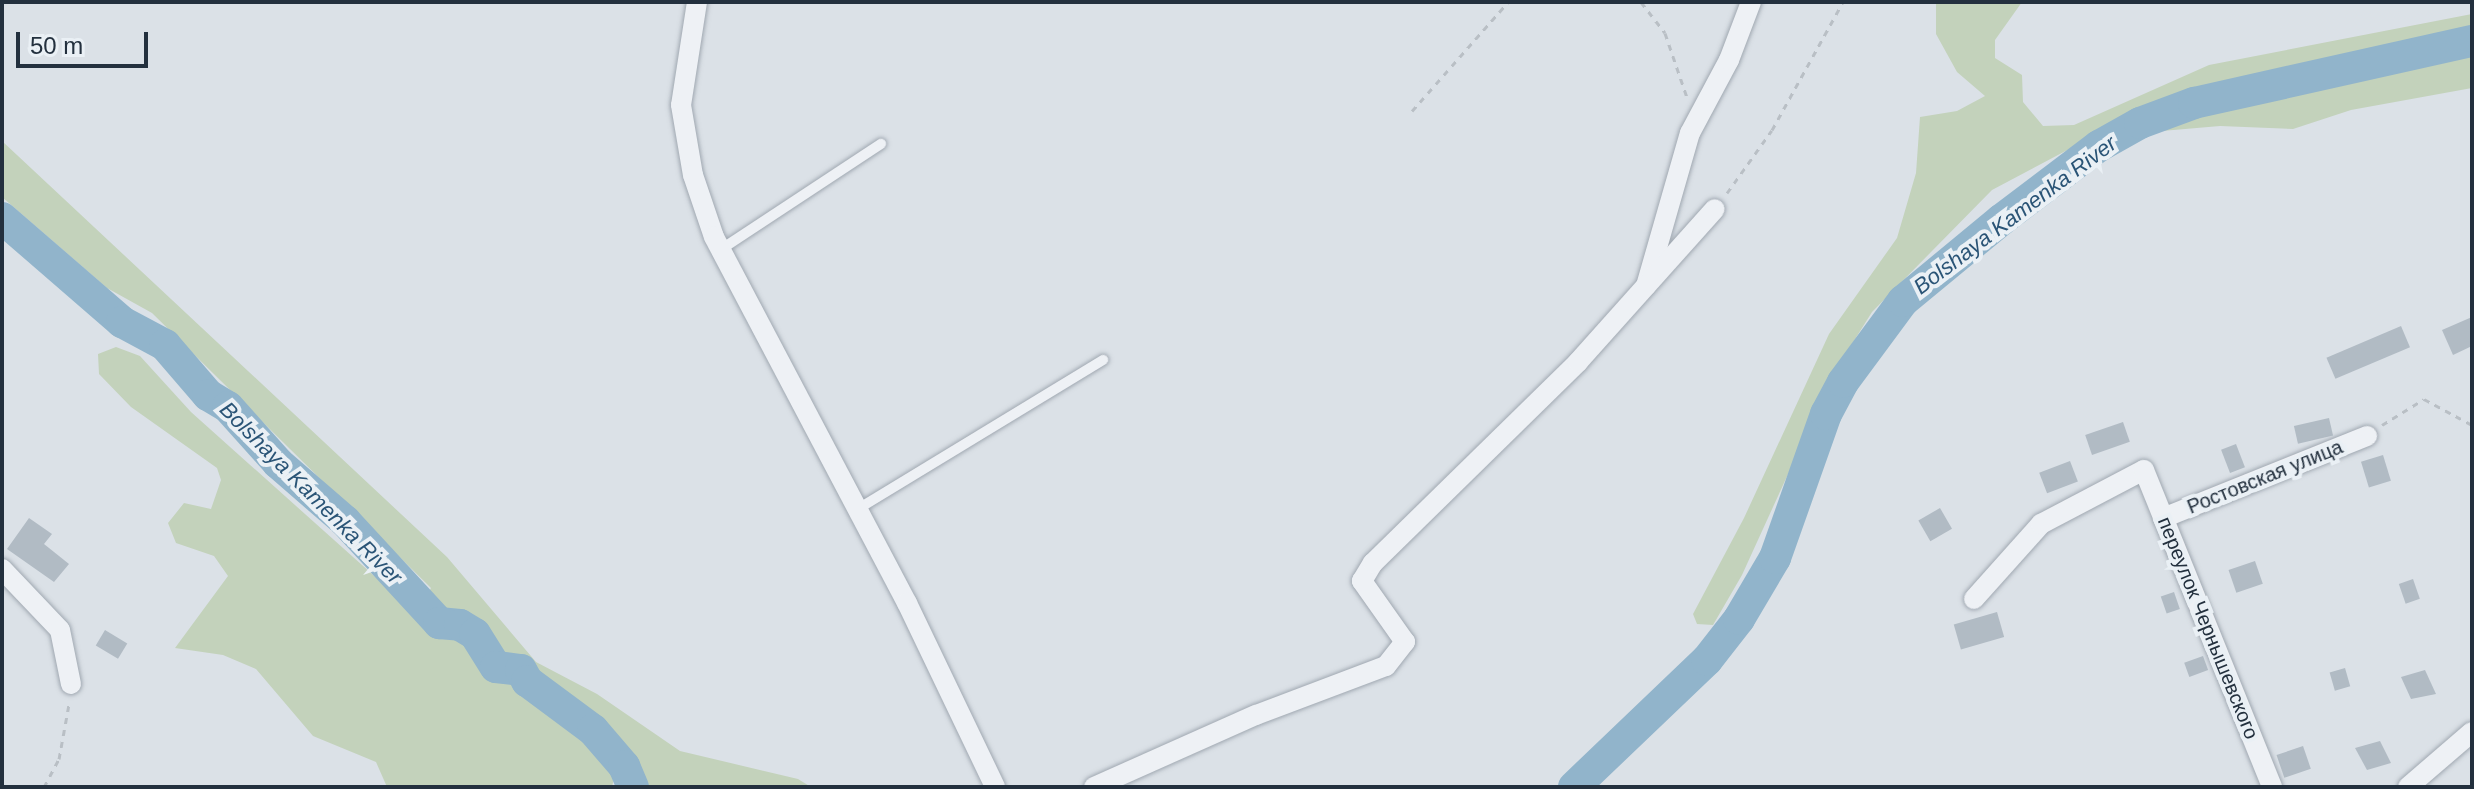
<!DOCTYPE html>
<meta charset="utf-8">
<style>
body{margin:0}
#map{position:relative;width:2474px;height:789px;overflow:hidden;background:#dbe1e7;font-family:Helvetica,sans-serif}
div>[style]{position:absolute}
.green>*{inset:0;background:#c3d2bb}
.river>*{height:32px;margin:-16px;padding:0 16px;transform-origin:16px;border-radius:16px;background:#91b4cb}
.building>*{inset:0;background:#b1bbc4;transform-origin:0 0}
.path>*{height:3px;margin-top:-1.5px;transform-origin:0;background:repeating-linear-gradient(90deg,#b9bfc5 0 6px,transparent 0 12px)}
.roads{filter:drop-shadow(0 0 2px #a0a8b1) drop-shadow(0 0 2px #a0a8b1)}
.service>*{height:10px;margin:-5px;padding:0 5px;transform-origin:5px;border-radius:5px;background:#eef1f5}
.minor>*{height:20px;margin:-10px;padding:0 10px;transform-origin:10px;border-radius:10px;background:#eef1f5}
span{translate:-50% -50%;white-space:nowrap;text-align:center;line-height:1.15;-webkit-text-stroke:8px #eaf0f5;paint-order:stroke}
.street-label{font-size:20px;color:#23303e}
.water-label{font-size:22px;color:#2a5476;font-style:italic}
.frame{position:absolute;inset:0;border:4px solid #23303e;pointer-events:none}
.scale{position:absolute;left:16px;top:32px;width:132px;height:36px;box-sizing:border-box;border:4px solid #23303e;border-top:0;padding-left:10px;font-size:24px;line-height:28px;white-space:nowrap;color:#23303e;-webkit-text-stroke:6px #eaf0f5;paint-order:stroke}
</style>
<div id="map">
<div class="green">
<div style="clip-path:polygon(1936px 2px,2022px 2px,1995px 40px,1995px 58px,2022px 75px,2023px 102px,2043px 126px,2074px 125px,2209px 65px,2472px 14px,2472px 88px,2351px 110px,2293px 129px,2220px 126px,2092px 137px,1992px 190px,1872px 312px,1835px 371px,1742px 575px,1713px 625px,1697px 624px,1693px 614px,1744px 518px,1829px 334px,1897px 238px,1916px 173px,1920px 117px,1957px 111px,1985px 96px,1957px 72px,1936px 34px)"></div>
<div style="clip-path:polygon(2px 141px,447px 557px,536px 662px,597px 694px,680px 751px,798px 779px,811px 787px,633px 787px,618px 760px,612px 787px,387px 787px,376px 762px,313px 736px,256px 669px,223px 655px,175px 648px,228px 576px,214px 556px,176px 543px,168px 523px,184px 503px,211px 509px,221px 480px,217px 468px,131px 407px,99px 374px,98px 354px,116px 347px,140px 356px,191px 412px,381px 582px,423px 603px,431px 588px,152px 313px,107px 288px,2px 197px)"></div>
</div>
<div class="river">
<div style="left:2px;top:218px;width:159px;rotate:40.9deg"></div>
<div style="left:122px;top:322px;width:49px;rotate:28.1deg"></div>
<div style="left:165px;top:345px;width:66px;rotate:49.3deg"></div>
<div style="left:208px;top:395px;width:23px;rotate:31deg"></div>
<div style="left:228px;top:407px;width:75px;rotate:48.2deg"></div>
<div style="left:278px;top:463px;width:89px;rotate:40.9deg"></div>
<div style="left:345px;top:521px;width:139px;rotate:47.3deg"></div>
<div style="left:439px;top:623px;width:21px;rotate:5deg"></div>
<div style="left:460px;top:625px;width:17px;rotate:31deg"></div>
<div style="left:475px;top:634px;width:39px;rotate:58deg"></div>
<div style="left:496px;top:667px;width:25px;rotate:7deg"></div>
<div style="left:521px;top:670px;width:13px;rotate:61deg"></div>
<div style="left:527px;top:681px;width:82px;rotate:36.6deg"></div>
<div style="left:593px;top:730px;width:48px;rotate:49.3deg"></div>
<div style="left:624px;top:766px;width:23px;rotate:67deg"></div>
<div style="left:1574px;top:787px;width:184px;rotate:-43.7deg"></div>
<div style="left:1707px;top:660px;width:52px;rotate:-52deg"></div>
<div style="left:1739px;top:619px;width:71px;rotate:-59.5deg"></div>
<div style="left:1775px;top:558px;width:153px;rotate:-70.5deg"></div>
<div style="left:1826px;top:414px;width:36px;rotate:-62deg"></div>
<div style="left:1843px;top:382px;width:101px;rotate:-53.5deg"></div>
<div style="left:1903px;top:301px;width:127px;rotate:-39.6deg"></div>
<div style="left:2001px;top:220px;width:123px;rotate:-37.1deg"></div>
<div style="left:2099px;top:146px;width:47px;rotate:-29.3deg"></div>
<div style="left:2140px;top:123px;width:58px;rotate:-20.3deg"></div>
<div style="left:2194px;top:103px;width:285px;rotate:-12.6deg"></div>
</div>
<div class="building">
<div style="clip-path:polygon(2472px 317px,2472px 346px,2453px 355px,2442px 330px)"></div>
<div style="left:2401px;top:326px;width:23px;height:81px;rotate:67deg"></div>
<div style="left:2329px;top:418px;width:18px;height:36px;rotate:77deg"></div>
<div style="left:2123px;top:422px;width:21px;height:40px;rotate:71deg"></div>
<div style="left:2236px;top:444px;width:25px;height:16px;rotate:69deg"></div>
<div style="left:2383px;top:455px;width:27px;height:23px;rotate:73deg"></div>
<div style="left:2070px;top:461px;width:22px;height:33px;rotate:69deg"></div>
<div style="left:1940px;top:508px;width:24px;height:25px;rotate:60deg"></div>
<div style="clip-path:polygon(29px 518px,52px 534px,44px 544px,69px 564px,54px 582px,7px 549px)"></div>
<div style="left:2255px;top:561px;width:24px;height:28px;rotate:71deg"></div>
<div style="left:2413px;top:579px;width:21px;height:15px;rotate:71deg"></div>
<div style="left:2174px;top:592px;width:18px;height:14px;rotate:71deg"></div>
<div style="left:1997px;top:612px;width:26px;height:45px;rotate:74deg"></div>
<div style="left:105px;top:630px;width:26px;height:18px;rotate:31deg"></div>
<div style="left:2203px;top:656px;width:15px;height:20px;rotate:70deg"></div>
<div style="left:2345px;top:668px;width:19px;height:16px;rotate:74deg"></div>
<div style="clip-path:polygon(2425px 670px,2436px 694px,2411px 699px,2401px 677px)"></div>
<div style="clip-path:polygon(2380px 741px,2391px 763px,2367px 770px,2355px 748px)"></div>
<div style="left:2303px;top:746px;width:24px;height:28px;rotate:71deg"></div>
</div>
<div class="path">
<div style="left:1641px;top:2px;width:39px;rotate:52deg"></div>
<div style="left:1665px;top:33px;width:71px;rotate:71.1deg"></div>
<div style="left:1412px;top:111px;width:145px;rotate:-48.6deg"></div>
<div style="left:1727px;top:193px;width:77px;rotate:-54.5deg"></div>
<div style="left:1772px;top:130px;width:146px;rotate:-61deg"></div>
<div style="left:2382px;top:425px;width:49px;rotate:-31.8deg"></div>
<div style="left:2424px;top:399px;width:55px;rotate:28.4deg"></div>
<div style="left:44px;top:787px;width:32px;rotate:-62deg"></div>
<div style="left:59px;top:759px;width:56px;rotate:-79.7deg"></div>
</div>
<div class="roads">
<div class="service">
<div style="left:720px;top:250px;width:193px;rotate:-33.4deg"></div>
<div style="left:858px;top:509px;width:287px;rotate:-31.3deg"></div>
</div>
<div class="minor">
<div style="left:697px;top:2px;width:104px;rotate:98.8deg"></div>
<div style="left:681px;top:105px;width:71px;rotate:80.3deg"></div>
<div style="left:693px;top:175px;width:65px;rotate:71.3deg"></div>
<div style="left:714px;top:237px;width:414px;rotate:62.2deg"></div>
<div style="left:907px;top:603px;width:204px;rotate:64.4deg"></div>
<div style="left:1646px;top:286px;width:159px;rotate:-74deg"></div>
<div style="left:1690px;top:133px;width:83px;rotate:-61.9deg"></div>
<div style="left:1729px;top:60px;width:62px;rotate:-69.2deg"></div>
<div style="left:2163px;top:518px;width:220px;rotate:-21.9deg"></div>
<div style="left:2px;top:569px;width:84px;rotate:46.4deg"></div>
<div style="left:60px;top:630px;width:55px;rotate:78.5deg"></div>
<div style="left:1974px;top:599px;width:101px;rotate:-48.2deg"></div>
<div style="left:2041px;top:524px;width:116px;rotate:-27.7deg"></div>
<div style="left:2144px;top:470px;width:342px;rotate:68deg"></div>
<div style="left:1094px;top:787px;width:177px;rotate:-24deg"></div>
<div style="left:1256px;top:715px;width:139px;rotate:-20.7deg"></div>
<div style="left:1386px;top:666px;width:31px;rotate:-52deg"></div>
<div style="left:1405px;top:642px;width:75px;rotate:-125.2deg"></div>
<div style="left:1362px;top:581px;width:21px;rotate:-59deg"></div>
<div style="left:1373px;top:563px;width:287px;rotate:-44.4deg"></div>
<div style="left:1578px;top:362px;width:205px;rotate:-48.2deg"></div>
<div style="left:2408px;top:787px;width:84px;rotate:-40.7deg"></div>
</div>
</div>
<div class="street-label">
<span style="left:2265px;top:477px;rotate:-22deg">Ростовская улица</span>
<span style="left:2208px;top:628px;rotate:68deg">переулок Чернышевского</span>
</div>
<div class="water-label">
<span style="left:2015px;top:215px;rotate:-37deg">Bolshaya Kamenka River</span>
<span style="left:311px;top:493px;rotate:45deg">Bolshaya Kamenka River</span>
</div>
<div class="frame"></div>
<div class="scale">50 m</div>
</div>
